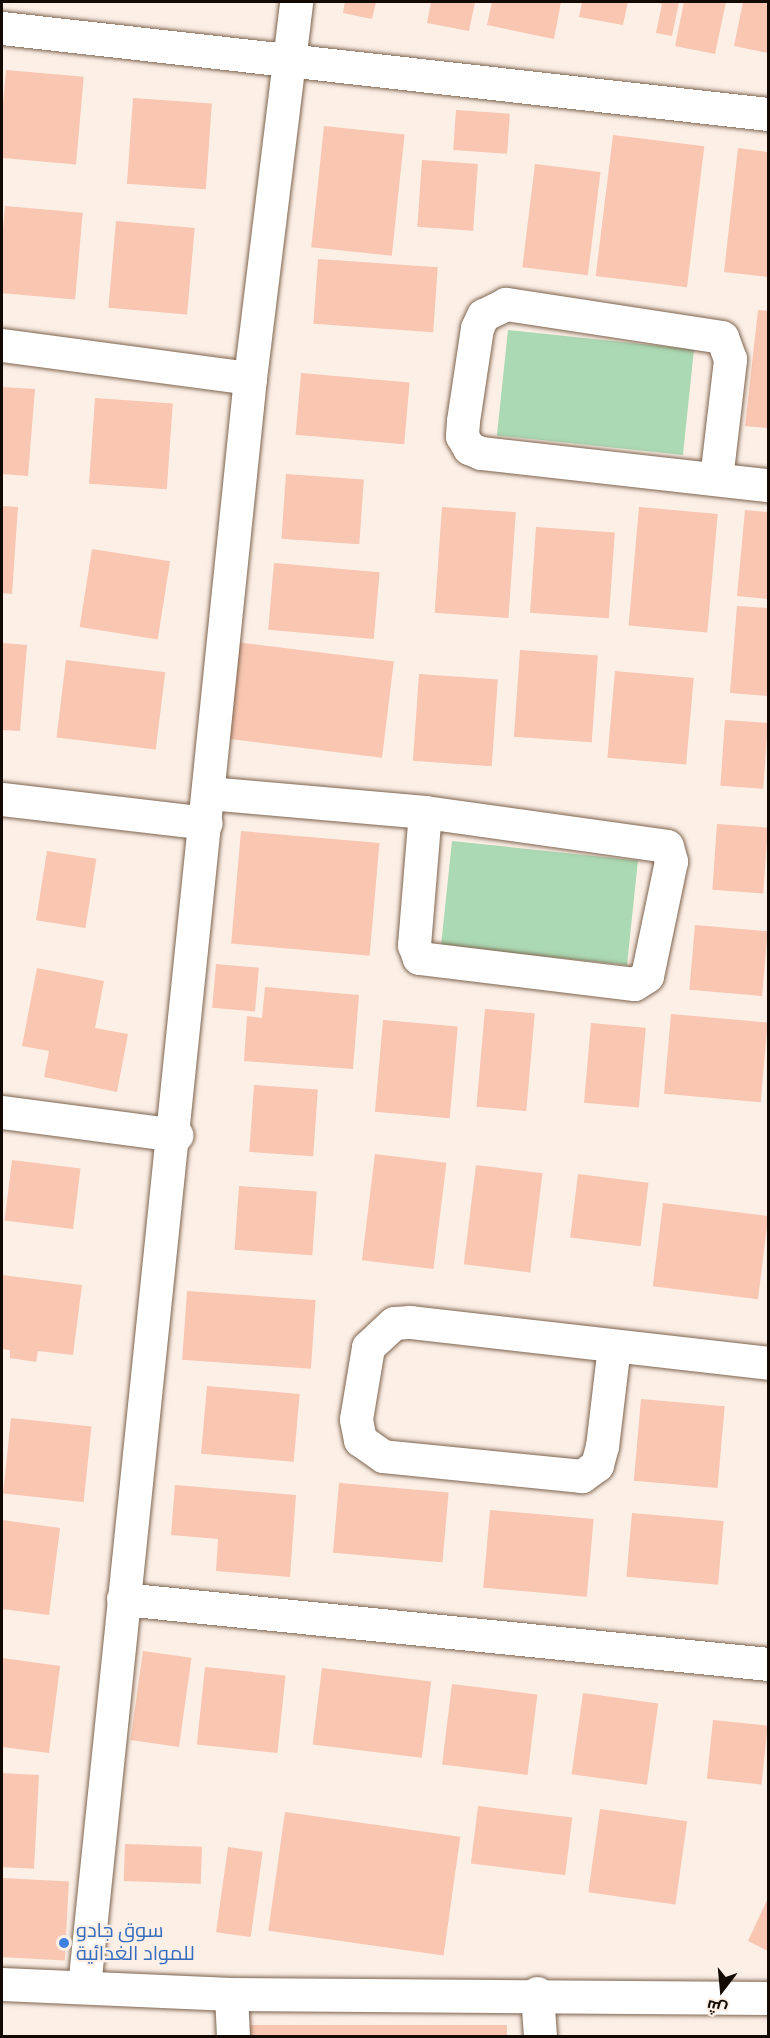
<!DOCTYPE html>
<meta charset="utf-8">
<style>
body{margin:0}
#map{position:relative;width:770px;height:2038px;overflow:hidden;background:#fcefe6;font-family:"Zilla Slab",Cairo,serif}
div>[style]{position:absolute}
.green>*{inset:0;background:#abd9b3;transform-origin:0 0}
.building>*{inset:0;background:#f8c6b1;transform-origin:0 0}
.roads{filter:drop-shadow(0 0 2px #7d634e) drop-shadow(0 0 2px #7d634e)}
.street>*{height:33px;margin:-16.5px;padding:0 16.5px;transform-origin:16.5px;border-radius:16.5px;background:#fff}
.secondary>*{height:33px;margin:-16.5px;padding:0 16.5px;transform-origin:16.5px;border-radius:16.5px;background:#fff}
.dots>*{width:16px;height:16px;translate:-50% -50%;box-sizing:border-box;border:3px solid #fcefe6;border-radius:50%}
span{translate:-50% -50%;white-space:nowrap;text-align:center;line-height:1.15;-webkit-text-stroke:4.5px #fcefe6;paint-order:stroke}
.shop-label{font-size:20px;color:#366cbe}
.left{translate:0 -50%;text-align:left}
.frame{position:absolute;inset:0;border:3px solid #140a04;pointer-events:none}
.north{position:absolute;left:692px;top:1960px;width:60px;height:60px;-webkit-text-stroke:4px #fcefe6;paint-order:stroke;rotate:196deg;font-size:16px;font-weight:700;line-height:24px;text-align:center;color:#140a04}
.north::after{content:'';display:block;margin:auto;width:21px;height:27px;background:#140a04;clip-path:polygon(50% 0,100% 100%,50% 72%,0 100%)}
</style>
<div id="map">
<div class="green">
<div style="left:508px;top:330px;width:187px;height:106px;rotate:6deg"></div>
<div style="left:452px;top:841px;width:187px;height:105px;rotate:6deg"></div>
</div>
<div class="building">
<div style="clip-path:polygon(345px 2px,376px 2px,372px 19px,343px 13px)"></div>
<div style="clip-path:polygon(431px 2px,475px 2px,469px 31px,427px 23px)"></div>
<div style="clip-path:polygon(492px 2px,561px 2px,554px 39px,487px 25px)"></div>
<div style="clip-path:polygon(582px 2px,628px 2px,623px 25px,579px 17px)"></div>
<div style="clip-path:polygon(679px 2px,672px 36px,656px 33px,662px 4px,654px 2px)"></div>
<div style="clip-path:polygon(684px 2px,726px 2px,715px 54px,675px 46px)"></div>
<div style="clip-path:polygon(743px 2px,768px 2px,768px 53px,734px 46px)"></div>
<div style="left:6px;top:70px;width:78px;height:88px;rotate:5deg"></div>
<div style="left:133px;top:98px;width:79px;height:86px;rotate:4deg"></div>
<div style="left:456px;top:110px;width:54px;height:40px;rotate:4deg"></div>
<div style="left:324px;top:126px;width:81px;height:122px;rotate:6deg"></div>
<div style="left:613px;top:135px;width:92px;height:142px;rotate:7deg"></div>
<div style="clip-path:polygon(738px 148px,768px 152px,768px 277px,724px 272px)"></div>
<div style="left:422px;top:160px;width:56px;height:67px;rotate:4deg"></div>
<div style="left:535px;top:164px;width:66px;height:104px;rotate:7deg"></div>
<div style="left:5px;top:206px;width:78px;height:87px;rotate:5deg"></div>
<div style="left:116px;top:221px;width:79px;height:87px;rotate:5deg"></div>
<div style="left:318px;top:259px;width:120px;height:65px;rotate:4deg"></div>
<div style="clip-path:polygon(758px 310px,768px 311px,768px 428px,745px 426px)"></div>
<div style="left:301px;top:373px;width:109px;height:62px;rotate:5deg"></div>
<div style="clip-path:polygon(2px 387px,35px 389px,28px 476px,2px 474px)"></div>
<div style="left:95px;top:398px;width:78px;height:86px;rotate:4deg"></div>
<div style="left:286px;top:474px;width:78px;height:65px;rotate:4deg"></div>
<div style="clip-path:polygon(2px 506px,18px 507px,12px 594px,2px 593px)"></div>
<div style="left:442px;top:507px;width:74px;height:106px;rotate:4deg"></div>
<div style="left:639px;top:507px;width:79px;height:119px;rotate:5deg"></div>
<div style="clip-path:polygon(745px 510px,768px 512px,768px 599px,737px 596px)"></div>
<div style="left:536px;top:527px;width:79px;height:86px;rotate:4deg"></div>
<div style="left:92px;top:549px;width:79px;height:79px;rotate:9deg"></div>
<div style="left:274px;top:563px;width:106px;height:67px;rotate:5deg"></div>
<div style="clip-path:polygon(737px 606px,768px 608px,768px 696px,730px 693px)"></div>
<div style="left:236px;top:642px;width:159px;height:97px;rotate:7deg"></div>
<div style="clip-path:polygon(2px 643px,27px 645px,20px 731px,2px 730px)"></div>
<div style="left:520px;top:650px;width:78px;height:87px;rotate:4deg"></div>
<div style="left:66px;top:660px;width:100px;height:78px;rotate:7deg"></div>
<div style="left:615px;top:671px;width:79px;height:87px;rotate:5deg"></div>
<div style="left:419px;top:674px;width:79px;height:87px;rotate:4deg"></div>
<div style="left:725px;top:720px;width:43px;height:66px;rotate:4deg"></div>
<div style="left:717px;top:824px;width:51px;height:66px;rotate:4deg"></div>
<div style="left:241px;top:831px;width:139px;height:113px;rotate:5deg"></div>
<div style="left:47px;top:851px;width:50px;height:70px;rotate:9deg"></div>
<div style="left:695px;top:925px;width:73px;height:65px;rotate:5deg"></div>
<div style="left:216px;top:964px;width:43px;height:44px;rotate:5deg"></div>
<div style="clip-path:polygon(37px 968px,104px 981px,95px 1028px,128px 1034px,117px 1092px,44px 1077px,49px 1051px,22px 1046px)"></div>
<div style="clip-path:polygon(265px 987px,359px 995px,353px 1069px,244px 1061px,247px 1016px,262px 1018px)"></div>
<div style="left:485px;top:1009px;width:50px;height:98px;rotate:5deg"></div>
<div style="left:671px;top:1014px;width:97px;height:80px;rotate:5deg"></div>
<div style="left:383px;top:1020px;width:75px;height:92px;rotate:5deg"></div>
<div style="left:591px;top:1023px;width:55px;height:80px;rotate:5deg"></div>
<div style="left:254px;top:1085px;width:64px;height:67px;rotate:4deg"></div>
<div style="left:375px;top:1154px;width:72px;height:107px;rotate:7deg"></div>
<div style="left:12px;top:1160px;width:69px;height:61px;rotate:7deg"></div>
<div style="left:476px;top:1165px;width:67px;height:100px;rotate:7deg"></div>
<div style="left:578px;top:1174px;width:71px;height:64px;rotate:7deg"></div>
<div style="left:239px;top:1186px;width:78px;height:64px;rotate:4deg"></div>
<div style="left:663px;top:1203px;width:106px;height:84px;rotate:7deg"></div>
<div style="clip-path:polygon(2px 1275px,82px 1285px,73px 1355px,38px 1351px,36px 1362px,10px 1358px,10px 1350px,2px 1349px)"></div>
<div style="left:187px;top:1291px;width:129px;height:69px;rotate:4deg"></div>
<div style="left:207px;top:1386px;width:93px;height:68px;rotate:5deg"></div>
<div style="left:641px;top:1399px;width:84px;height:82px;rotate:5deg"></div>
<div style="left:11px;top:1418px;width:81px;height:76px;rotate:6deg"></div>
<div style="left:339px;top:1483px;width:110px;height:70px;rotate:5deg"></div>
<div style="clip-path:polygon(175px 1485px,296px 1495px,290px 1577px,216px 1571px,218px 1539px,171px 1535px)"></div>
<div style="left:490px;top:1510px;width:104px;height:78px;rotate:5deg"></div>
<div style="left:632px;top:1513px;width:92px;height:64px;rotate:5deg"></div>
<div style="clip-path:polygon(2px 1520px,60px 1528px,49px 1615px,2px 1609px)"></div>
<div style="left:143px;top:1651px;width:49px;height:90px;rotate:8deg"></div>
<div style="clip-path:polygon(2px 1658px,60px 1666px,49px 1753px,2px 1747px)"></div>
<div style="left:205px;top:1667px;width:81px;height:78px;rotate:6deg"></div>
<div style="left:322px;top:1668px;width:110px;height:77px;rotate:7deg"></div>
<div style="left:452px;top:1684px;width:86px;height:81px;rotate:7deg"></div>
<div style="left:583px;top:1693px;width:76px;height:82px;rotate:8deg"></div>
<div style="left:713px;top:1720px;width:55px;height:59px;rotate:6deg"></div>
<div style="left:2px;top:1773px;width:37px;height:94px;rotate:3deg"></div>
<div style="left:478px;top:1806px;width:95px;height:58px;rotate:7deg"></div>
<div style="left:600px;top:1809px;width:88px;height:84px;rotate:8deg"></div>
<div style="left:285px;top:1812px;width:177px;height:120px;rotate:8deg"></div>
<div style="left:125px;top:1844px;width:77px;height:37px;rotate:2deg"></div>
<div style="left:228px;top:1847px;width:35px;height:86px;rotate:8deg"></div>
<div style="left:2px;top:1878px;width:67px;height:79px;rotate:3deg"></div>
<div style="clip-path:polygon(768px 1898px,768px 1951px,748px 1941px)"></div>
<div style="left:244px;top:2025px;width:263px;height:11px"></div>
</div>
<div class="roads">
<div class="street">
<div style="left:2px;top:28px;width:771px;rotate:6.41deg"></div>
<div style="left:2px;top:345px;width:250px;rotate:7.6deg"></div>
<div style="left:716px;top:479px;width:121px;rotate:-83.3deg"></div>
<div style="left:730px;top:359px;width:23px;rotate:-110deg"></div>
<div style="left:722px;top:337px;width:219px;rotate:-171.3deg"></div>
<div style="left:506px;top:304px;width:25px;rotate:154deg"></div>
<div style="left:483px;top:315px;width:14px;rotate:115deg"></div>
<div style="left:477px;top:328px;width:94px;rotate:98.6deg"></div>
<div style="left:463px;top:421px;width:15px;rotate:94deg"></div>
<div style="left:462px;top:436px;width:14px;rotate:60deg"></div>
<div style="left:469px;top:448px;width:13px;rotate:23deg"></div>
<div style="left:481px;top:453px;width:289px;rotate:6.4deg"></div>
<div style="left:208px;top:793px;width:218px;rotate:5deg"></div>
<div style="left:425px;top:812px;width:244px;rotate:8deg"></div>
<div style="left:667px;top:846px;width:16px;rotate:75deg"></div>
<div style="left:671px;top:861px;width:117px;rotate:101.8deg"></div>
<div style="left:647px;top:976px;width:15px;rotate:148deg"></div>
<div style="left:634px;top:984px;width:217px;rotate:-173.1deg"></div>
<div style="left:419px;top:958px;width:14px;rotate:-111deg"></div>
<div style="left:414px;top:945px;width:133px;rotate:-85.3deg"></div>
<div style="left:2px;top:799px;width:205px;rotate:6.7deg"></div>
<div style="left:2px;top:1112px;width:176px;rotate:7.5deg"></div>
<div style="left:614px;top:1346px;width:101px;rotate:96.8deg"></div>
<div style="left:602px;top:1446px;width:20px;rotate:105deg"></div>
<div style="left:597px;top:1465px;width:19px;rotate:144deg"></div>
<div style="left:582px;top:1476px;width:200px;rotate:-174.3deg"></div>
<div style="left:383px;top:1456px;width:28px;rotate:-145deg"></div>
<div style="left:360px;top:1440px;width:21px;rotate:-101deg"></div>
<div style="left:356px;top:1419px;width:73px;rotate:-80.5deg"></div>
<div style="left:368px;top:1347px;width:35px;rotate:-43deg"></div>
<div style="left:394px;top:1323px;width:16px;rotate:-4deg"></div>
<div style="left:410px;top:1322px;width:360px;rotate:6.5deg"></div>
<div style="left:123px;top:1599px;width:648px;rotate:5.75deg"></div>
<div style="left:84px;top:1987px;width:1618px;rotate:-84.11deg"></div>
<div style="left:250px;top:378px;width:379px;rotate:-83deg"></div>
<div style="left:537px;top:1993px;width:43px;rotate:86deg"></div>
<div style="left:231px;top:1994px;width:42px;rotate:87.3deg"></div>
</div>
<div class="secondary">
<div style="left:2px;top:1984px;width:229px;rotate:2.5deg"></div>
<div style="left:231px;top:1994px;width:537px;rotate:0.43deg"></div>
</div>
</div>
<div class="dots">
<div style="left:64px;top:1943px;background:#3f7fe0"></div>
</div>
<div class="shop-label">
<span class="left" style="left:76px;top:1942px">سوق جادو<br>للمواد الغدائية</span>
</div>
<div class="frame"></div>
<div class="north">ش</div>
</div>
